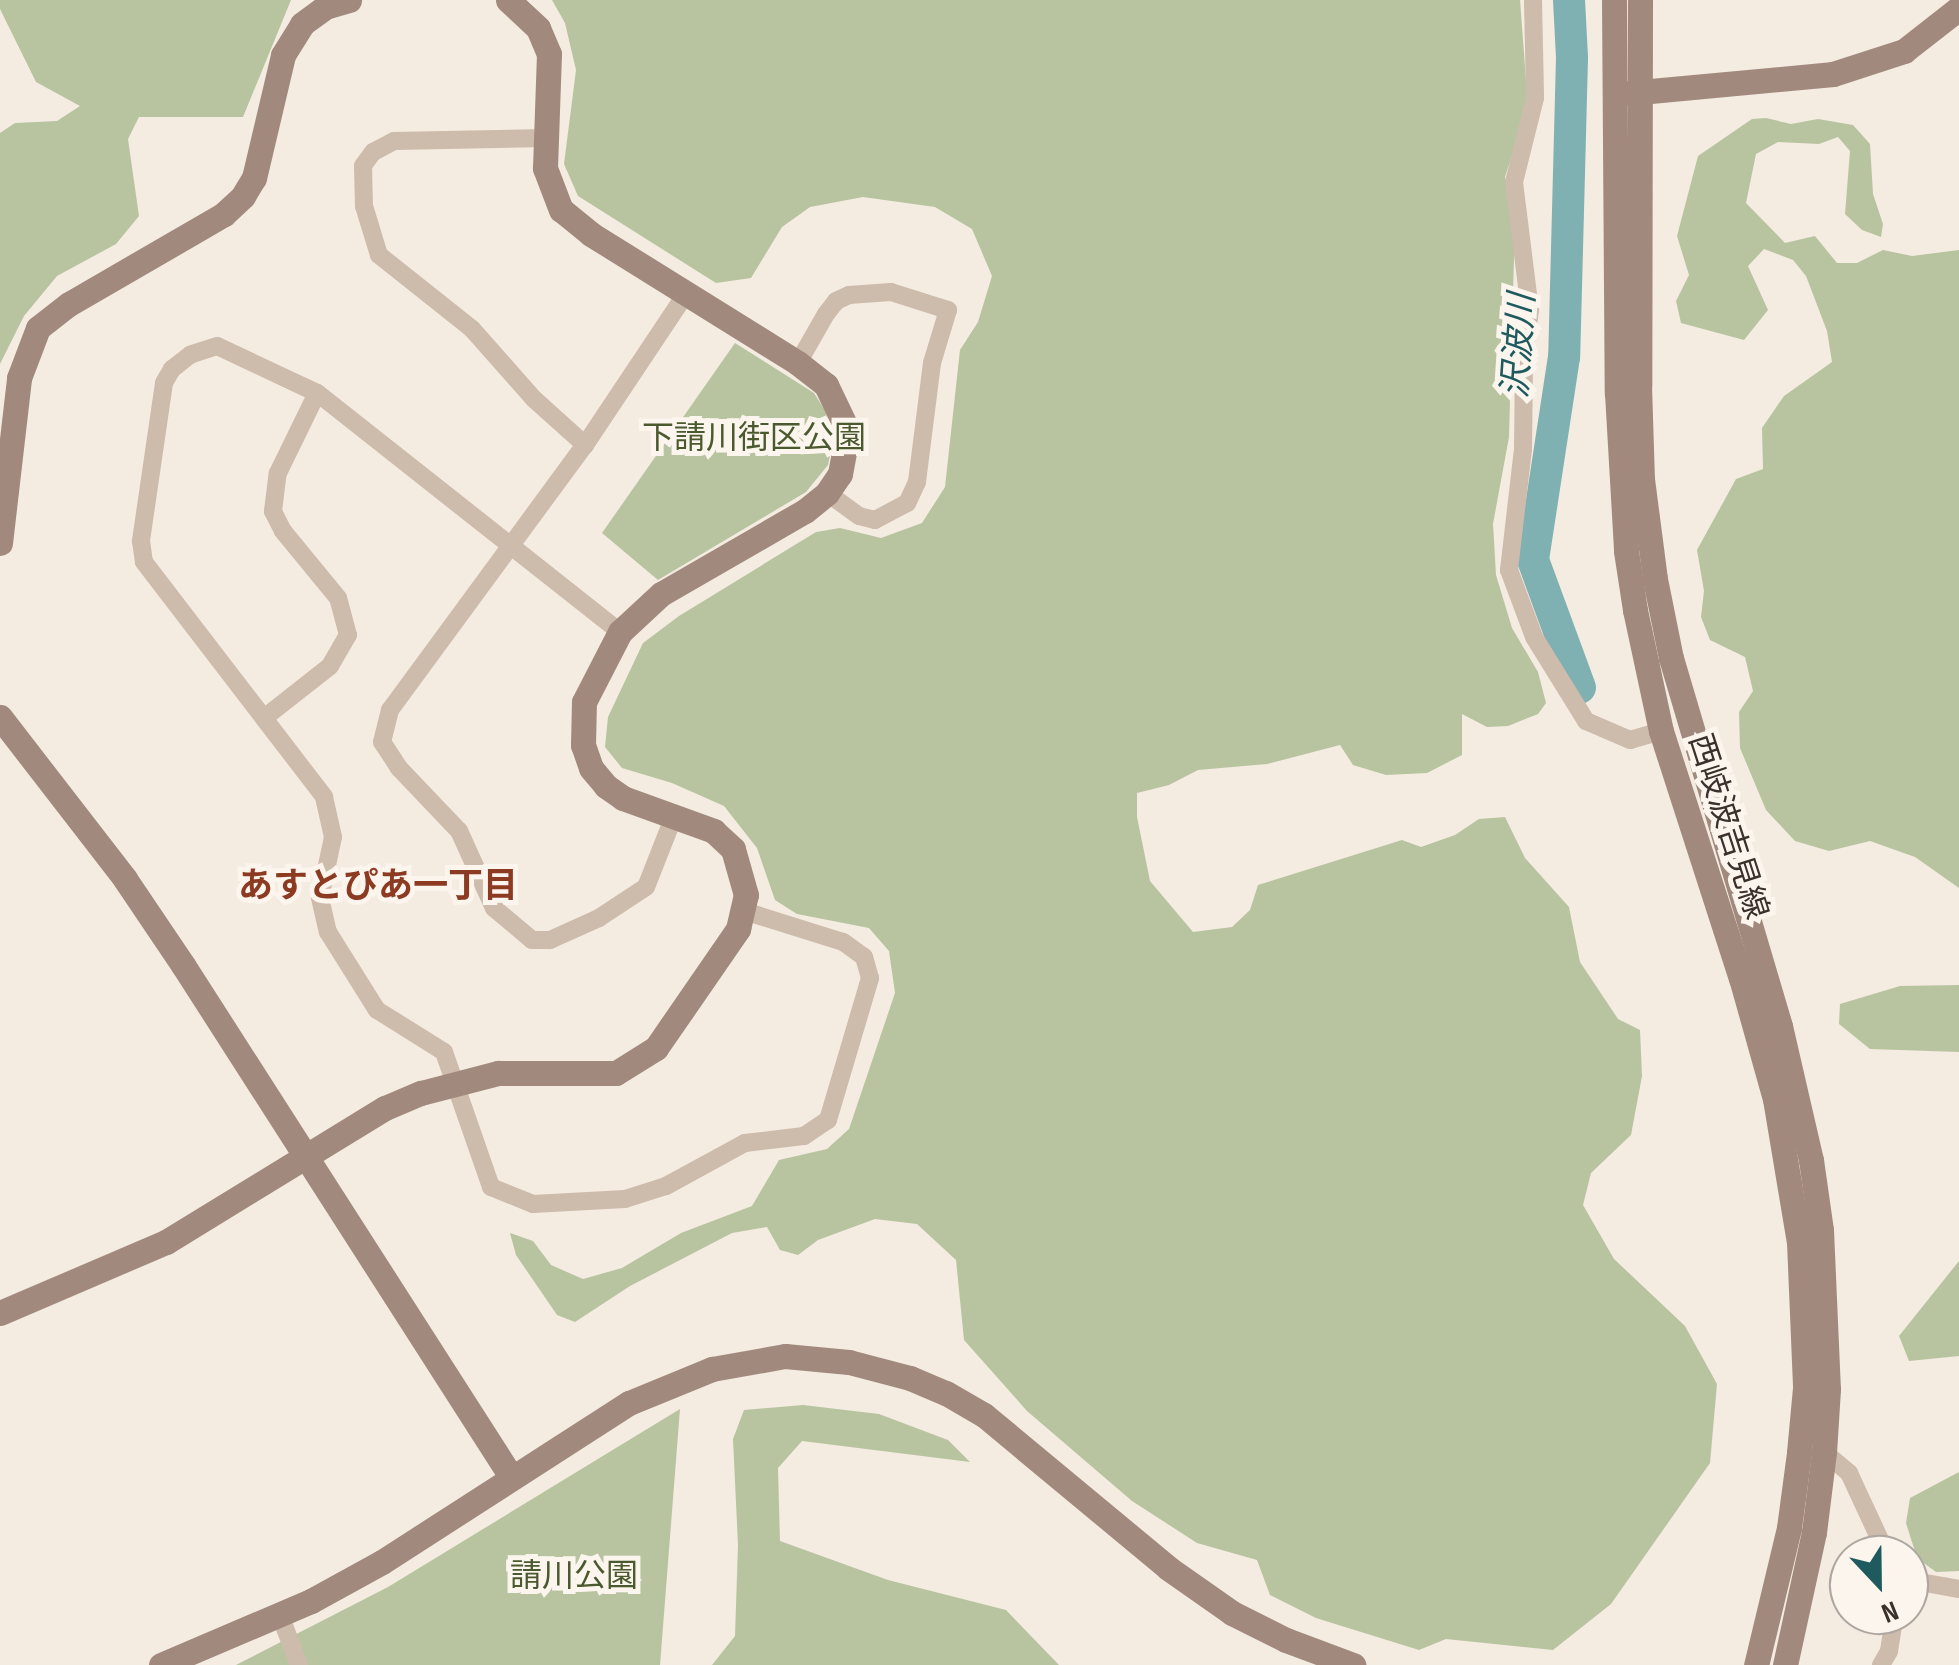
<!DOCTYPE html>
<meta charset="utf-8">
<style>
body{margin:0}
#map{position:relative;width:1959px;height:1665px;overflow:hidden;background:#f4ebe1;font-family:"Sofia Sans Condensed","Noto Sans JP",sans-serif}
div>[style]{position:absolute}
.green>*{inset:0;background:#b8c4a0}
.river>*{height:32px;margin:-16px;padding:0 16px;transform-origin:16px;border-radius:16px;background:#7fb0b2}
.street>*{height:18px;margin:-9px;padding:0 9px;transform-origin:9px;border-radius:9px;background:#cdbbac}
.secondary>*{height:25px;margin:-12.5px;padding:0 12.5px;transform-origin:12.5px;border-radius:12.5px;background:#a18a7d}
span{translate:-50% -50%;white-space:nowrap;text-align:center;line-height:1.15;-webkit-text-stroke:10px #fbf5ee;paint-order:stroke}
.park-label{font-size:32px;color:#4a5a2e}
.street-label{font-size:32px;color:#3b302b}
.water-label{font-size:35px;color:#1f5a5e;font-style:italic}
.neighbourhood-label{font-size:35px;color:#8c3b22;font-weight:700}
.north{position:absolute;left:1829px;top:1535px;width:100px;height:100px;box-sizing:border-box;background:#fbf5ee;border:2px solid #aea6a0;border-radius:50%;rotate:158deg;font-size:28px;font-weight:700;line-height:40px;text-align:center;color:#3b302b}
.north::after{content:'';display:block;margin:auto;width:35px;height:45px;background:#1f5a5e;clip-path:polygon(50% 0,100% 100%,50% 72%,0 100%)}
</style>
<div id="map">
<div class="green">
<div style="clip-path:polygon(0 0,291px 0,243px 117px,139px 117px,128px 139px,139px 216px,116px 244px,57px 276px,24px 316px,0 364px,0 133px,15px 123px,57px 121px,80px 106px,36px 82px,0 9px)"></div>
<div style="clip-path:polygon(552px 0,1520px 0,1528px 107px,1505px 177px,1515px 223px,1509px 437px,1493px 524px,1496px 575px,1512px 628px,1538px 672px,1546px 703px,1538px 714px,1508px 726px,1487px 727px,1462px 714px,1462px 755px,1427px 773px,1386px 775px,1353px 765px,1340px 745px,1267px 764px,1198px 770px,1169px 785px,1137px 793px,1137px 817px,1150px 881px,1193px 932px,1232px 927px,1250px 910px,1258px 885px,1402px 840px,1421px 847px,1455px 835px,1479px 819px,1505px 817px,1525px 858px,1569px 907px,1580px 962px,1618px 1019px,1640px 1030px,1642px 1076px,1631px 1135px,1591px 1173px,1583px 1205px,1614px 1259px,1685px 1326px,1717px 1384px,1710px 1463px,1611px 1604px,1553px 1650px,1446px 1639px,1419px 1650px,1316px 1618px,1270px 1595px,1257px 1560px,1197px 1543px,1132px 1501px,1027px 1411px,964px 1340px,956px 1260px,917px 1224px,875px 1219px,818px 1240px,798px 1255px,780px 1250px,767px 1227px,732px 1233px,630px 1286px,575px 1322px,557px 1315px,516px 1255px,510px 1233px,533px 1241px,551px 1265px,583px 1279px,622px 1268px,681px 1233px,752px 1206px,779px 1160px,827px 1149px,849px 1129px,895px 993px,889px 951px,869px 928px,797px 914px,775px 900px,757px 848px,724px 806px,672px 783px,622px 768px,605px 747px,608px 717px,643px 643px,679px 616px,816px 532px,840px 528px,881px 538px,922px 523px,945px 487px,960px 350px,978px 322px,992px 276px,972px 229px,935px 207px,863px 197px,810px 207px,782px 227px,751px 278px,716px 283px,578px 196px,564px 164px,576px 70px,565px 23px)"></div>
<div style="clip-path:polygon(1766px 118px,1791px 124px,1818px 119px,1853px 125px,1870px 144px,1873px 194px,1883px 224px,1881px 237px,1862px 230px,1845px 214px,1850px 151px,1838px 137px,1819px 144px,1778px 142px,1756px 154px,1746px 203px,1785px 243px,1815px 236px,1837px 263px,1857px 263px,1883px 250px,1912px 256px,1959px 250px,1959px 888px,1915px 857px,1870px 841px,1829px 851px,1795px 841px,1766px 810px,1740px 748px,1739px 712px,1753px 691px,1745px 657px,1710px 640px,1701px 617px,1704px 591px,1697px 550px,1736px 479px,1763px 469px,1762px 428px,1784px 396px,1832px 362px,1827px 331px,1806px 276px,1793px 260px,1764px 249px,1748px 266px,1768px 310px,1744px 340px,1681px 323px,1676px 301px,1689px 275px,1677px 236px,1698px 156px,1752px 119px)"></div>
<div style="clip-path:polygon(735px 343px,814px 393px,826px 412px,833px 442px,828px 465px,806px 492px,658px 580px,602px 533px)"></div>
<div style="clip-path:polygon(1959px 985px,1959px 1052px,1870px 1049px,1839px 1024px,1840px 1004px,1900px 986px)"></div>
<div style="clip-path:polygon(1959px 1261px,1959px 1356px,1909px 1361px,1899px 1336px)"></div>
<div style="clip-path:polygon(803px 1405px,879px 1414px,948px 1440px,970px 1462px,802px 1441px,778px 1468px,780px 1541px,888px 1580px,1006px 1610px,1059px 1665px,712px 1665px,735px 1636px,738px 1545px,733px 1439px,744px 1410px)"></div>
<div style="clip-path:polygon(680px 1409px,660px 1665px,236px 1665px,388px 1587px)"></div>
<div style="clip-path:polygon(1959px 1472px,1959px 1571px,1936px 1572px,1917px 1558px,1906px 1523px,1910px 1498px)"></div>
</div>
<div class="river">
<div style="left:1569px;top:0;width:58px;rotate:87deg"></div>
<div style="left:1572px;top:58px;width:299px;rotate:91.5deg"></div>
<div style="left:1564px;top:357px;width:205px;rotate:98.7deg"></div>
<div style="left:1533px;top:560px;width:136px;rotate:69.8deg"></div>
</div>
<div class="street">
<div style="left:1533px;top:0;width:98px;rotate:88.8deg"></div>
<div style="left:1535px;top:98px;width:87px;rotate:104deg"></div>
<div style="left:1514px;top:182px;width:129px;rotate:82.9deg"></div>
<div style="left:1530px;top:310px;width:45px;rotate:97.6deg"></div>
<div style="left:1524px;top:355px;width:94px;rotate:90.6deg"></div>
<div style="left:1523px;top:449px;width:122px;rotate:96.6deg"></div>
<div style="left:1509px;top:570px;width:72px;rotate:69.5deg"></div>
<div style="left:1534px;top:637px;width:99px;rotate:58.2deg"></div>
<div style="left:1586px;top:721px;width:48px;rotate:23.4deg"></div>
<div style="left:1630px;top:740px;width:32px;rotate:-16deg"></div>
<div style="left:547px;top:138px;width:153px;rotate:178.9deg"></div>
<div style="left:394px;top:141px;width:24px;rotate:152deg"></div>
<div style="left:373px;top:152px;width:17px;rotate:126deg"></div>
<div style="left:363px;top:166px;width:40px;rotate:88.6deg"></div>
<div style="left:364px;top:206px;width:51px;rotate:73deg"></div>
<div style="left:379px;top:255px;width:119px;rotate:38.5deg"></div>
<div style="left:472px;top:329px;width:94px;rotate:48.5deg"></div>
<div style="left:534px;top:399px;width:69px;rotate:42deg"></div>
<div style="left:798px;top:363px;width:56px;rotate:-60.3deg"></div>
<div style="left:826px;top:314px;width:16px;rotate:-52deg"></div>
<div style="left:836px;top:301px;width:14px;rotate:-25deg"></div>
<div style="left:849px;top:295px;width:42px;rotate:-4.1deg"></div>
<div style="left:891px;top:292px;width:60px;rotate:17.5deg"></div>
<div style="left:948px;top:310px;width:55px;rotate:106.8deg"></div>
<div style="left:932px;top:363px;width:120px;rotate:97.2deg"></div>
<div style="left:917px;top:482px;width:23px;rotate:115deg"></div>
<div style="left:907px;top:503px;width:36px;rotate:152deg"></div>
<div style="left:875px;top:520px;width:16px;rotate:-166deg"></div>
<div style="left:859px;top:516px;width:39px;rotate:-144deg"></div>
<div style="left:620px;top:632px;width:386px;rotate:-141.7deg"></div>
<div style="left:317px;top:393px;width:110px;rotate:-154.8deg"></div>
<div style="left:217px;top:346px;width:28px;rotate:162deg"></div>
<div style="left:190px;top:355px;width:23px;rotate:142deg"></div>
<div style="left:172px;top:369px;width:16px;rotate:120deg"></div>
<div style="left:164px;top:383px;width:160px;rotate:98.3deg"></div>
<div style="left:141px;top:541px;width:21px;rotate:82deg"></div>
<div style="left:144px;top:562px;width:296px;rotate:52.5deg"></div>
<div style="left:324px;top:797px;width:41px;rotate:77.3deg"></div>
<div style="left:333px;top:837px;width:62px;rotate:102deg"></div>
<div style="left:320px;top:898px;width:35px;rotate:77deg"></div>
<div style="left:328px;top:932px;width:92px;rotate:57.9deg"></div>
<div style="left:377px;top:1010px;width:79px;rotate:32.1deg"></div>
<div style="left:444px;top:1052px;width:143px;rotate:70.8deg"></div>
<div style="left:491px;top:1187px;width:45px;rotate:22deg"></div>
<div style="left:533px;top:1204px;width:92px;rotate:-3.1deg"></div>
<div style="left:625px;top:1199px;width:43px;rotate:-17.6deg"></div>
<div style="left:666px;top:1186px;width:90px;rotate:-28.6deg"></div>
<div style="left:745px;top:1143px;width:59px;rotate:-6.8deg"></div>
<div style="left:804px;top:1136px;width:29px;rotate:-34deg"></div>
<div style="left:828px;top:1120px;width:148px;rotate:-73.5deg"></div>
<div style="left:870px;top:978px;width:22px;rotate:-106deg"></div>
<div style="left:864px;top:957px;width:26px;rotate:-144deg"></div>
<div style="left:843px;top:942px;width:104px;rotate:-162.6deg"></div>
<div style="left:264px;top:718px;width:84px;rotate:-38.2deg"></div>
<div style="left:330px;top:666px;width:36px;rotate:-60deg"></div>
<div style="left:348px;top:635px;width:38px;rotate:-105deg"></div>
<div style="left:338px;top:598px;width:87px;rotate:-129.4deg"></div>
<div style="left:283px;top:531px;width:22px;rotate:-117deg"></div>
<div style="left:273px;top:511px;width:38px;rotate:-83deg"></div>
<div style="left:278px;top:473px;width:89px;rotate:-64deg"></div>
<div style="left:674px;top:816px;width:76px;rotate:111.5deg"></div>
<div style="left:646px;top:887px;width:56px;rotate:146.6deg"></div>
<div style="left:599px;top:918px;width:54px;rotate:155.8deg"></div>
<div style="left:550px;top:940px;width:18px;rotate:180deg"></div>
<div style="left:532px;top:940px;width:50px;rotate:-139.9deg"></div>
<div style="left:494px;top:908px;width:85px;rotate:-114.4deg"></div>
<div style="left:459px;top:831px;width:87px;rotate:-133.6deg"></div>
<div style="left:399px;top:768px;width:31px;rotate:-123deg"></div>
<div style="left:382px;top:742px;width:33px;rotate:-76deg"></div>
<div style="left:390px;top:710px;width:329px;rotate:-53.7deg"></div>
<div style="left:585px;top:445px;width:180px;rotate:-56.3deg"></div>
<div style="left:1824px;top:1452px;width:33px;rotate:40deg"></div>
<div style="left:1849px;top:1473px;width:90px;rotate:65.1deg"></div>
<div style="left:1909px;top:1580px;width:51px;rotate:10.2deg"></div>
<div style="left:280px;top:1615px;width:53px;rotate:69.2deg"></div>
<div style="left:1881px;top:1665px;width:16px;rotate:-60deg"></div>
<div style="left:1889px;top:1651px;width:36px;rotate:-81deg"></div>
</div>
<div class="secondary">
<div style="left:1614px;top:0;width:393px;rotate:89.6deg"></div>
<div style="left:1617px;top:393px;width:158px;rotate:86.7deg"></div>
<div style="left:1626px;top:551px;width:60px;rotate:81.3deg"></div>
<div style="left:1635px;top:610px;width:124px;rotate:77.9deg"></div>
<div style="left:1661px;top:731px;width:260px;rotate:72.1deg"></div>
<div style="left:1741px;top:978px;width:126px;rotate:74.3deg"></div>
<div style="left:1775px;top:1099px;width:145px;rotate:80.5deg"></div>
<div style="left:1799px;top:1242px;width:146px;rotate:87.6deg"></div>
<div style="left:1805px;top:1388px;width:65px;rotate:95.3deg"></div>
<div style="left:1799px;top:1453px;width:76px;rotate:97.6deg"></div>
<div style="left:1789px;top:1528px;width:141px;rotate:103.5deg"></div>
<div style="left:1640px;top:0;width:385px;rotate:90.1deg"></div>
<div style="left:1639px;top:385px;width:94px;rotate:88.2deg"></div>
<div style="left:1642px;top:479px;width:101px;rotate:82.6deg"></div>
<div style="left:1655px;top:579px;width:81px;rotate:78.6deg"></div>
<div style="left:1671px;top:658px;width:384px;rotate:73.5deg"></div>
<div style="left:1780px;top:1026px;width:138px;rotate:77deg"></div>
<div style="left:1811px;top:1160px;width:71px;rotate:81.9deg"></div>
<div style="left:1821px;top:1230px;width:159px;rotate:87.5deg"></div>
<div style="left:1828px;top:1389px;width:63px;rotate:93.6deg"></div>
<div style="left:1824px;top:1452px;width:81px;rotate:97.1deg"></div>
<div style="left:1814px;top:1532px;width:136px;rotate:102.3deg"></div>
<div style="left:1629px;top:93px;width:205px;rotate:-5.3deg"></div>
<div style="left:1833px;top:74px;width:75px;rotate:-17.9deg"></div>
<div style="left:1904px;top:51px;width:70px;rotate:-38deg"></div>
<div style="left:0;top:543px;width:166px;rotate:-83.4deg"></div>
<div style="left:19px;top:378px;width:53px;rotate:-69.2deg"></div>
<div style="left:38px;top:328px;width:39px;rotate:-38deg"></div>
<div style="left:69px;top:304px;width:179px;rotate:-30.1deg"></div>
<div style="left:224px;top:214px;width:26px;rotate:-43deg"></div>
<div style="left:243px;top:196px;width:21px;rotate:-59deg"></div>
<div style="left:254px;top:178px;width:126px;rotate:-76.7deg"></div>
<div style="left:283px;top:55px;width:36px;rotate:-58deg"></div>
<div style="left:302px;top:24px;width:29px;rotate:-36deg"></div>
<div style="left:325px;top:7px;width:25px;rotate:-16deg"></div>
<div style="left:0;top:717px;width:205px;rotate:52.3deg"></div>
<div style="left:125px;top:879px;width:104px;rotate:56deg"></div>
<div style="left:183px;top:965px;width:609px;rotate:57.33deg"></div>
<div style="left:0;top:1313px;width:181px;rotate:-23.2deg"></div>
<div style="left:166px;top:1242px;width:257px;rotate:-31.5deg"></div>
<div style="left:385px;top:1108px;width:39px;rotate:-23deg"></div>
<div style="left:421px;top:1093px;width:80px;rotate:-14.6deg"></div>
<div style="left:498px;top:1073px;width:118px"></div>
<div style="left:616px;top:1073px;width:47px;rotate:-32deg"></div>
<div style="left:656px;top:1048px;width:145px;rotate:-55.4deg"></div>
<div style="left:738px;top:929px;width:35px;rotate:-77deg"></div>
<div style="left:746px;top:895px;width:48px;rotate:-105.8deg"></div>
<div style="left:733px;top:849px;width:26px;rotate:-137deg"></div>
<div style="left:714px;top:831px;width:97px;rotate:-160.1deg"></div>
<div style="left:623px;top:798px;width:21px;rotate:-145deg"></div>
<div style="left:606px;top:786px;width:23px;rotate:-130deg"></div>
<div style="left:591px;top:768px;width:24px;rotate:-109deg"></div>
<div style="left:583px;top:745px;width:43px;rotate:-88.7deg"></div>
<div style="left:584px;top:702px;width:79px;rotate:-62.8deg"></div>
<div style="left:620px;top:632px;width:56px;rotate:-42.8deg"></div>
<div style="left:661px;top:594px;width:166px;rotate:-30deg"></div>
<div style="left:805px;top:511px;width:28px;rotate:-39deg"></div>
<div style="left:827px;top:493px;width:23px;rotate:-56deg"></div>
<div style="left:840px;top:474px;width:44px;rotate:-79.5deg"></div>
<div style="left:848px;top:431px;width:51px;rotate:-115.6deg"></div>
<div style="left:826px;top:385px;width:36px;rotate:-142deg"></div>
<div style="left:798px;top:363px;width:244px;rotate:-148.1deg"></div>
<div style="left:591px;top:234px;width:38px;rotate:-141deg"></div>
<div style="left:561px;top:210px;width:45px;rotate:-110.9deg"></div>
<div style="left:545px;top:168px;width:114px;rotate:-88deg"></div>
<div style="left:549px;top:54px;width:28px;rotate:-113deg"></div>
<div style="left:538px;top:28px;width:41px;rotate:-137deg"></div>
<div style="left:161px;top:1665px;width:163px;rotate:-23.1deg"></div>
<div style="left:311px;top:1601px;width:81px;rotate:-28.8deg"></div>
<div style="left:382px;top:1562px;width:294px;rotate:-32.8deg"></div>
<div style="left:629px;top:1403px;width:90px;rotate:-22.3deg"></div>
<div style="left:712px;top:1369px;width:74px;rotate:-10.1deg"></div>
<div style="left:785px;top:1356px;width:64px;rotate:5.4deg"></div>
<div style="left:849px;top:1362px;width:63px;rotate:14.7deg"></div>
<div style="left:910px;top:1378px;width:39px;rotate:23deg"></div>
<div style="left:946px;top:1393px;width:44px;rotate:30.1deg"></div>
<div style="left:984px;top:1415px;width:239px;rotate:39.7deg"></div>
<div style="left:1168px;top:1568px;width:78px;rotate:35.1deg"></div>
<div style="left:1232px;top:1613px;width:60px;rotate:26.6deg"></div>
<div style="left:1286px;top:1640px;width:72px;rotate:20.5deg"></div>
</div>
<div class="park-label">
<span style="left:754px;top:439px">下請川街区公園</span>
<span style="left:574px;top:1577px">請川公園</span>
</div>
<div class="street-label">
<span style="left:1727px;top:827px;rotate:72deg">西岐波吉見線</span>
</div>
<div class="water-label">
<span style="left:1520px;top:346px;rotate:-86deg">沢波川</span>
</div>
<div class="neighbourhood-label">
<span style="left:378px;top:887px">あすとぴあ一丁目</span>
</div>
<div class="north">N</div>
</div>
